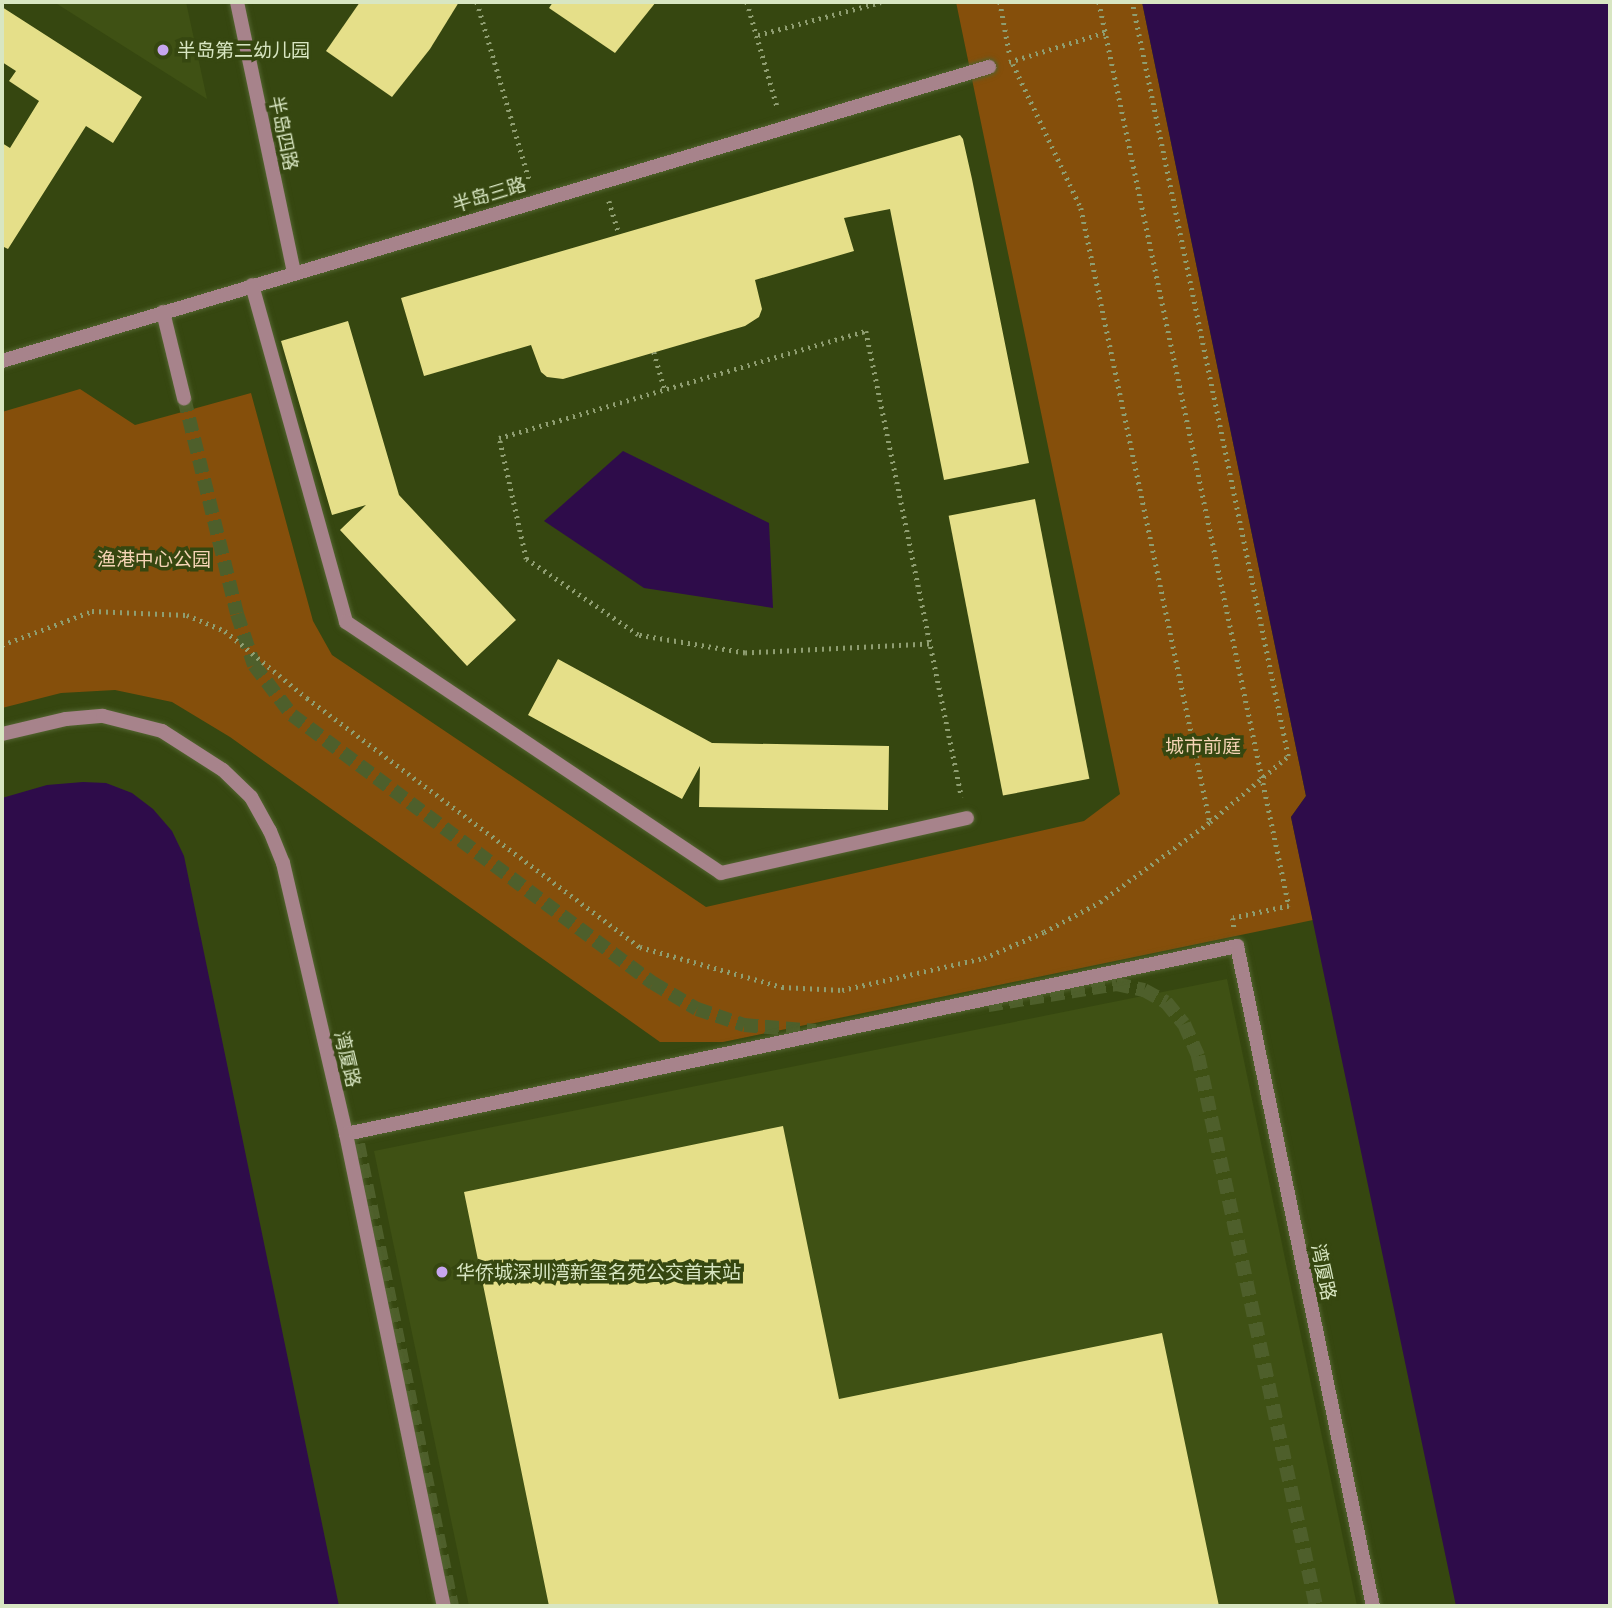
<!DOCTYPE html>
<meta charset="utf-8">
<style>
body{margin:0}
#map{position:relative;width:1612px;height:1608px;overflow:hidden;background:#364710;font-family:"Golos Text","Noto Sans SC",sans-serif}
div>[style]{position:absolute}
.built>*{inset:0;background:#3f5114}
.green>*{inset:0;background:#854f0b}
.water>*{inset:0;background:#2e0c4a}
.building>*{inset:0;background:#e5df89;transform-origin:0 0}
.minor-tunnel>*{height:14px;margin-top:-7px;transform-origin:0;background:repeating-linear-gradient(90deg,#4e5f2b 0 14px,transparent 0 21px)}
.path>*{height:4.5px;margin-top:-2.25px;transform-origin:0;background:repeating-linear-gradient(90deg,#8f9e71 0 2px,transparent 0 7px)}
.roads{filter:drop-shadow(0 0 2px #536430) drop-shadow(0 0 2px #536430)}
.service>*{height:14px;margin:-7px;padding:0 7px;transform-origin:7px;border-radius:7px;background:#a7838b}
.minor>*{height:14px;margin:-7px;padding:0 7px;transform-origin:7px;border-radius:7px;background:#a7838b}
.tertiary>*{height:14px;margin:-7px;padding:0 7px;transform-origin:7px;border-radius:7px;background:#a7838b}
.dots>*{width:19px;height:19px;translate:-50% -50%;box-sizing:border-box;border:4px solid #364710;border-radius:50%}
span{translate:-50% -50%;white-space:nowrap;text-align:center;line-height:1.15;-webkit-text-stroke:7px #364710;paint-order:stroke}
.poi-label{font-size:19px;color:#d8e6c2}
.left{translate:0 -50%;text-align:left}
.street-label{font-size:19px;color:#d8e6c2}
.park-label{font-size:19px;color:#f5d4b5}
.frame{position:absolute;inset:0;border:4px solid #d8e6c2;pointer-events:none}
</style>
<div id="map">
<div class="built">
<div style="clip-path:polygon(54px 2px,186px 2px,207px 99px)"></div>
<div style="clip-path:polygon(1227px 979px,1357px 1606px,469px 1606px,374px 1151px)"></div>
</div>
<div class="green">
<div style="clip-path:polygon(956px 2px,1142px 2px,1306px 796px,1291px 817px,1313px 920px,723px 1042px,660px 1042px,230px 737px,172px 702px,115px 690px,61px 693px,2px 708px,2px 412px,80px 389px,135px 425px,251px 393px,313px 621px,332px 655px,706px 907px,1084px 821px,1120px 794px)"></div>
</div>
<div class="water">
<div style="clip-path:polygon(1142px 2px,1610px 2px,1610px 1606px,1456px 1606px,1291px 817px,1306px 796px)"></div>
<div style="clip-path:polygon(623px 451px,769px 523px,773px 608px,644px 588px,544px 521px)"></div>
<div style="clip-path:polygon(83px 782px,106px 783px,132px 793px,153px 809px,172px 831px,184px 856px,339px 1606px,2px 1606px,2px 798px,47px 785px)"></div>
</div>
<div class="building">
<div style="clip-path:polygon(360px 2px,459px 2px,430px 49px,392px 97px,326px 51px)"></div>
<div style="clip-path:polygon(553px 2px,656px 2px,615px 53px,549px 8px)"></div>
<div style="clip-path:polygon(2px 7px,142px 97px,113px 143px,86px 126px,8px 249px,2px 246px,2px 143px,10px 148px,39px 101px,9px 81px,16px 71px,2px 62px)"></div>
<div style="clip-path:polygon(960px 135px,963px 139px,972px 179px,1029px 463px,944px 480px,890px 209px,844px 218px,854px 251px,755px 280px,762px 309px,759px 317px,745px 326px,563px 379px,547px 377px,541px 372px,531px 345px,424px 376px,401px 298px)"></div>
<div style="clip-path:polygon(348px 321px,399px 495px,516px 620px,467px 666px,340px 530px,366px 505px,332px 515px,281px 341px)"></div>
<div style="left:1035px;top:499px;width:285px;height:88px;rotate:79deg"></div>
<div style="clip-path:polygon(558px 659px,712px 743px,889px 746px,888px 810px,699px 807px,700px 766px,682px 799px,528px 715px)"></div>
<div style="clip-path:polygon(783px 1126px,839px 1399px,1162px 1333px,1219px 1606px,549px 1606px,464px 1192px)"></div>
</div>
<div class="minor-tunnel">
<div style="left:184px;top:398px;width:222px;rotate:76.2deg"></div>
<div style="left:237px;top:614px;width:54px;rotate:71.6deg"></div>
<div style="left:254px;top:665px;width:63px;rotate:52.8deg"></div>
<div style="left:292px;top:715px;width:450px;rotate:36.6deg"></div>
<div style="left:653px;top:983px;width:51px;rotate:30.6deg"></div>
<div style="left:697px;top:1009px;width:50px;rotate:18.8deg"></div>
<div style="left:744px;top:1025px;width:72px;rotate:4.8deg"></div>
<div style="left:988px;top:1005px;width:130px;rotate:-9.3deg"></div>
<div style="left:1116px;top:984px;width:29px;rotate:12deg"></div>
<div style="left:1144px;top:990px;width:25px;rotate:29deg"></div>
<div style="left:1166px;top:1002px;width:28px;rotate:51deg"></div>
<div style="left:1184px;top:1024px;width:35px;rotate:66deg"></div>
<div style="left:1198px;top:1056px;width:563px;rotate:77.89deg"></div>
<div style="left:358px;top:1144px;width:471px;rotate:78.5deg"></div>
</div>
<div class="path">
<div style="left:477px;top:2px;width:188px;rotate:73.6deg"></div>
<div style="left:747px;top:2px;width:108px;rotate:73.9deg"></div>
<div style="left:1000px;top:2px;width:55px;rotate:79.5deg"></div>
<div style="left:1099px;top:2px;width:924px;rotate:78.13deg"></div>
<div style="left:1289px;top:906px;width:57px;rotate:167.9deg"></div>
<div style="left:1233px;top:918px;width:9px;rotate:84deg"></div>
<div style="left:758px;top:35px;width:127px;rotate:-15deg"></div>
<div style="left:1009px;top:62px;width:102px;rotate:-17.2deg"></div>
<div style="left:1013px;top:64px;width:159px;rotate:64.7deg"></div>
<div style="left:1081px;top:208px;width:627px;rotate:78.13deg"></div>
<div style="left:609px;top:201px;width:34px;rotate:73deg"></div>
<div style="left:654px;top:352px;width:40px;rotate:74deg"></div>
<div style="left:929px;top:644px;width:184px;rotate:177.2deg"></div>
<div style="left:745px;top:653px;width:109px;rotate:-170.5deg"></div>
<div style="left:638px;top:635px;width:135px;rotate:-145.8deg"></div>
<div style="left:526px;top:559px;width:124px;rotate:-102.6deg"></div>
<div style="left:499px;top:438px;width:382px;rotate:-16.3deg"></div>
<div style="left:866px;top:331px;width:476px;rotate:78.4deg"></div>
<div style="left:2px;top:645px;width:96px;rotate:-20.7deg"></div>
<div style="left:92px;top:611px;width:95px;rotate:2.4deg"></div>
<div style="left:187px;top:615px;width:41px;rotate:22.8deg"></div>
<div style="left:225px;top:631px;width:106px;rotate:39.3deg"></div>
<div style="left:307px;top:698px;width:416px;rotate:36.8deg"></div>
<div style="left:640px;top:947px;width:148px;rotate:15.7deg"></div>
<div style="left:782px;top:987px;width:60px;rotate:2.9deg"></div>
<div style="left:842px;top:990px;width:146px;rotate:-12.7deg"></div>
<div style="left:984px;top:958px;width:65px;rotate:-23.4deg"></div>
<div style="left:1044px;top:932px;width:64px;rotate:-28.2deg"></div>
<div style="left:1100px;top:902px;width:136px;rotate:-36deg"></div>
<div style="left:1210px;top:822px;width:102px;rotate:-40.2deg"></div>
<div style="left:1288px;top:756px;width:770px;rotate:-101.69deg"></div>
</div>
<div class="roads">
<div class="service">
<div style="left:252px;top:285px;width:350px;rotate:74.4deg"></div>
<div style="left:346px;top:622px;width:451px;rotate:33.8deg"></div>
<div style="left:721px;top:873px;width:252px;rotate:-12.6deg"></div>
<div style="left:346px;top:1134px;width:911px;rotate:-11.91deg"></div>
</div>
<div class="minor">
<div style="left:163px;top:312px;width:89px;rotate:76.3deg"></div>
<div style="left:2px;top:734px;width:66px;rotate:-13.2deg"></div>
<div style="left:66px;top:719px;width:37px;rotate:-5deg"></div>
<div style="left:103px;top:716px;width:61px;rotate:14.3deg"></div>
<div style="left:162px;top:731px;width:72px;rotate:32.6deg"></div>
<div style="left:223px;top:770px;width:39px;rotate:44deg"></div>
<div style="left:251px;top:797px;width:39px;rotate:61deg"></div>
<div style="left:270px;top:831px;width:35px;rotate:68deg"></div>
<div style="left:283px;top:863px;width:278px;rotate:76.9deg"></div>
<div style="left:346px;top:1134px;width:482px;rotate:78.3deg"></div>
<div style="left:1237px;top:946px;width:674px;rotate:78.36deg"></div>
</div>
<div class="tertiary">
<div style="left:237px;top:2px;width:277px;rotate:78.1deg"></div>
<div style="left:2px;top:361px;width:1030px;rotate:-16.59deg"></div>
</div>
</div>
<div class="dots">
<div style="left:163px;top:50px;background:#c7a6ef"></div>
<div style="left:442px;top:1272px;background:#c7a6ef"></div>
</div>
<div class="poi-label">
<span class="left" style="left:177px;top:50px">半岛第二幼儿园</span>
<span class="left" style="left:456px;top:1272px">华侨城深圳湾新玺名苑公交首末站</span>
</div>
<div class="street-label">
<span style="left:284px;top:133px;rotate:78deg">半岛四路</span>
<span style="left:489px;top:194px;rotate:-17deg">半岛三路</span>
<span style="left:348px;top:1059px;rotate:77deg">湾厦路</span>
<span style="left:1324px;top:1272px;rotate:78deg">湾厦路</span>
</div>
<div class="park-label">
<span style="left:154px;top:559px">渔港中心公园</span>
<span style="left:1203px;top:746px">城市前庭</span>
</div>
<div class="frame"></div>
</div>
